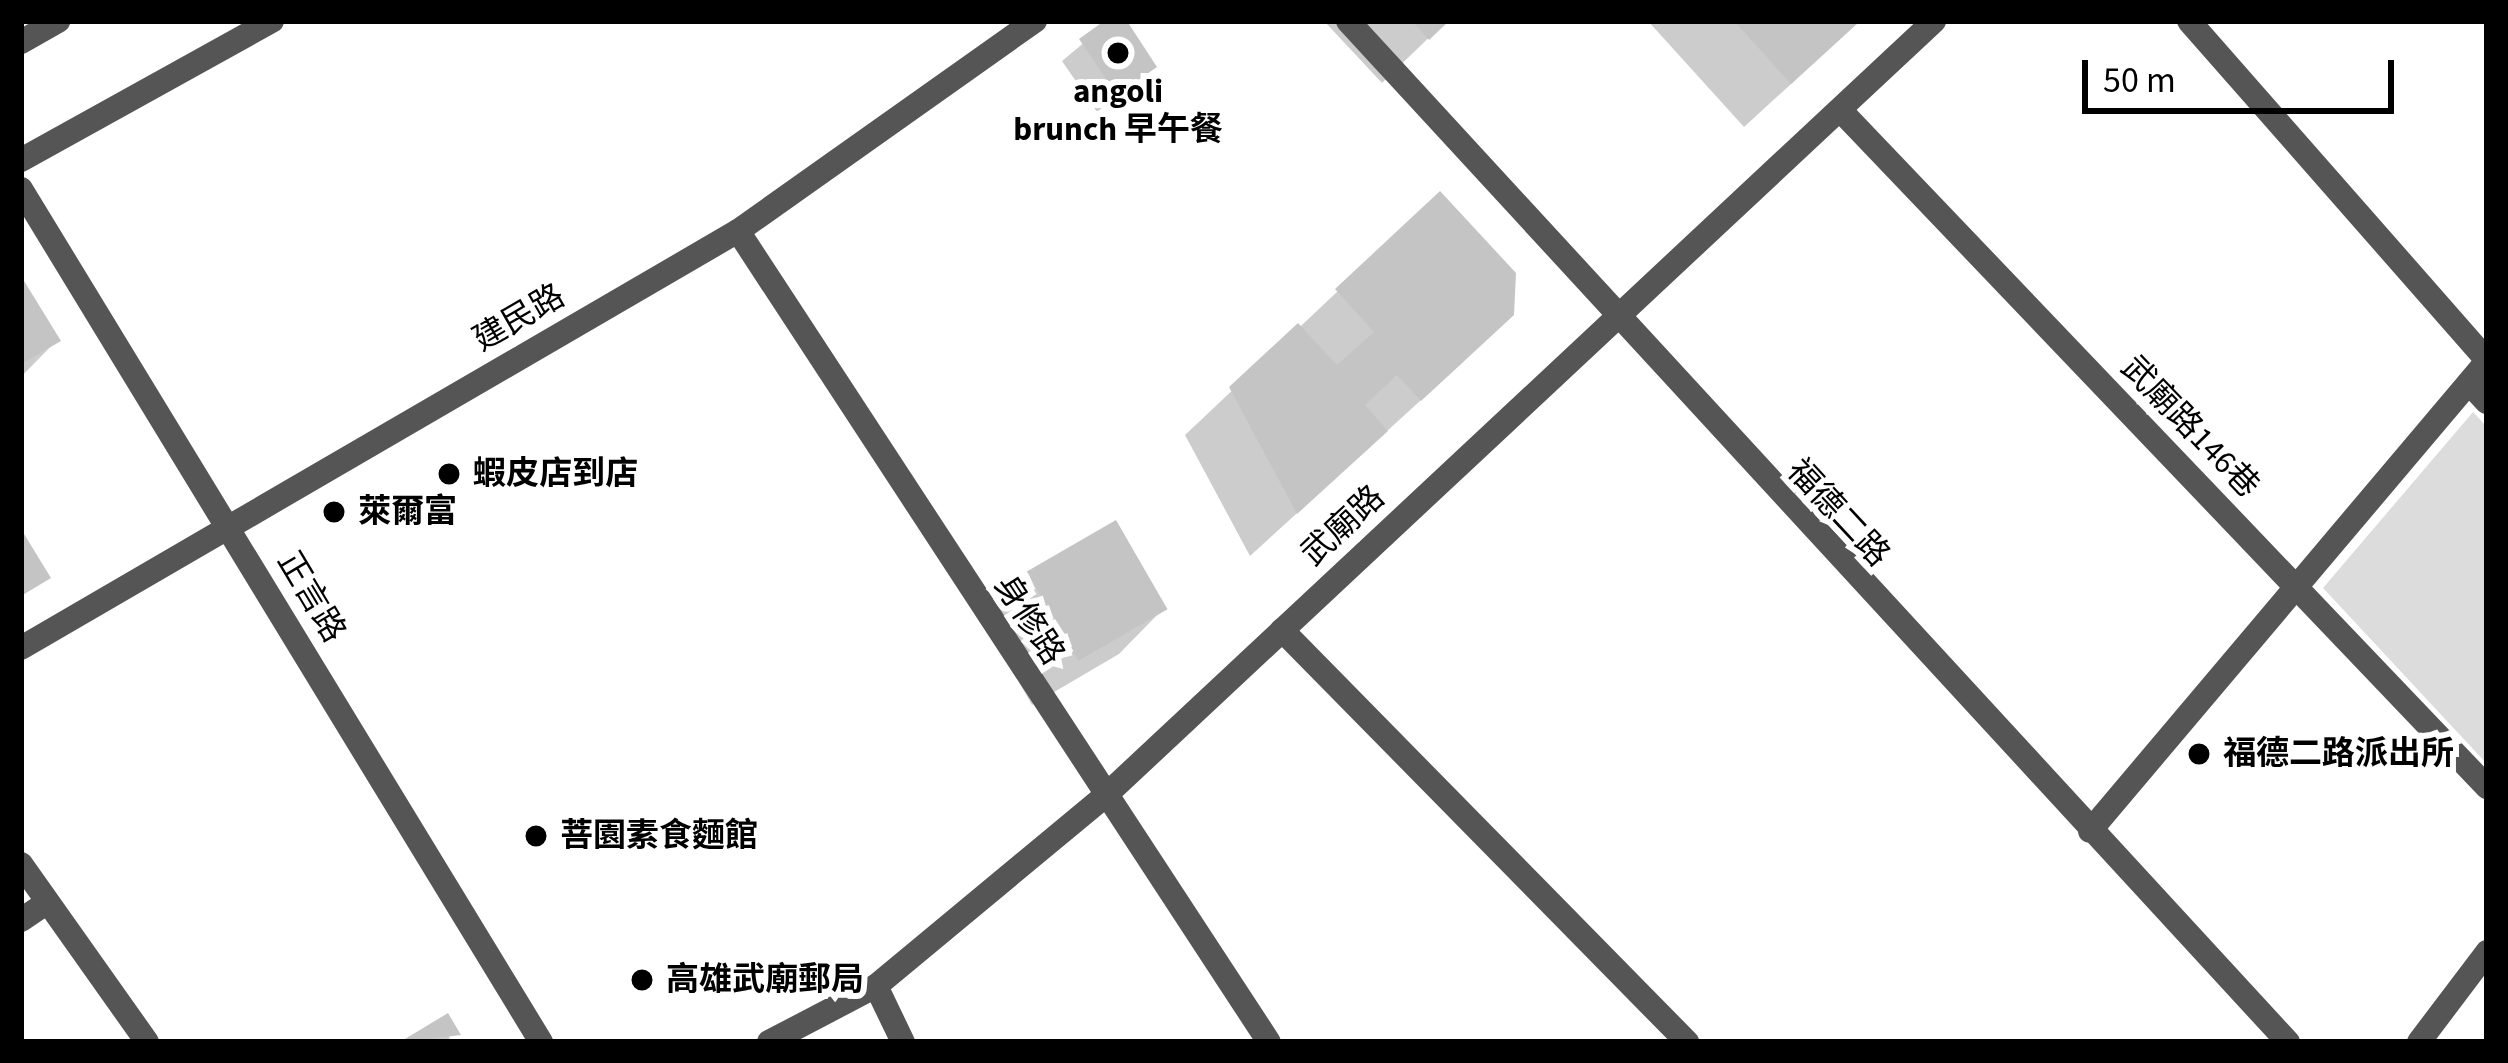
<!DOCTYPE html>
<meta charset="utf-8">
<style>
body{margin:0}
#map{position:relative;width:2508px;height:1063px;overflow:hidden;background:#fff;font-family:"Source Sans 3","Noto Sans TC",sans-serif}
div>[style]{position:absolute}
.green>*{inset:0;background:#dcdcdc}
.shadow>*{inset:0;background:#0003}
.building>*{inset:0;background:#c4c4c4;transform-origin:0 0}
.minor>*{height:24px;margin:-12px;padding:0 12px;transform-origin:12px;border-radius:12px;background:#555}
.tertiary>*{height:24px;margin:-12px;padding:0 12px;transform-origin:12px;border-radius:12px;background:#555}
.dots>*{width:33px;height:33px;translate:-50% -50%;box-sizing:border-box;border:6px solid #fff;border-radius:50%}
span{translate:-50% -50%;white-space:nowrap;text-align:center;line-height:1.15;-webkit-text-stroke:12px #fff;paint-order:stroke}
.poi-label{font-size:33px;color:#000;font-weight:700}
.left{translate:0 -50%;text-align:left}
.street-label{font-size:33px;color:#000}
.frame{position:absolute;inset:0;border:24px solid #000;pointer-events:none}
.scale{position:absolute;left:2082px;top:60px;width:312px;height:54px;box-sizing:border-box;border:6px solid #000;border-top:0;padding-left:15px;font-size:36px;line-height:42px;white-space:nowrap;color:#000;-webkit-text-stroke:9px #fff;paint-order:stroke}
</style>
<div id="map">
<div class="green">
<div style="clip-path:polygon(2473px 412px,2487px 427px,2487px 764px,2323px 588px)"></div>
</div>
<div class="shadow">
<div style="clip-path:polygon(1110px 21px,1124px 21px,1153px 66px,1097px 112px,1062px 61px)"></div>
<div style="clip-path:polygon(1324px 21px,1446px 21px,1382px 83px)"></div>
<div style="clip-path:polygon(1648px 21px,1860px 21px,1744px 127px)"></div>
<div style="clip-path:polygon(1440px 195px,1465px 360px,1250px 556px,1185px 435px)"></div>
<div style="clip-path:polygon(21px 279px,57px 340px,21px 377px)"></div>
<div style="clip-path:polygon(1115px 524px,1164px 608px,1119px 654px,1032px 705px,983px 620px,1028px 575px)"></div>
<div style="clip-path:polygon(447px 1017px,450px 1042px,401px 1042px)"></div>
</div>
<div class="building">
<div style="clip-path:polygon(1104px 21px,1127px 21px,1157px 67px,1117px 95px,1079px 39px)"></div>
<div style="clip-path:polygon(1412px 21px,1449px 21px,1429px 40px)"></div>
<div style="clip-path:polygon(1734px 21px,1860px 21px,1791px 84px)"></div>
<div style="clip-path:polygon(1440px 191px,1516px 273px,1514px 315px,1421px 401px,1397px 375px,1365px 405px,1388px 431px,1297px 514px,1229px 387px,1298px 323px,1337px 365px,1374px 332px,1335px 289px)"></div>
<div style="clip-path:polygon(21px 276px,61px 341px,21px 364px)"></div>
<div style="left:1116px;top:520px;width:103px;height:103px;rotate:60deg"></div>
<div style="clip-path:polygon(21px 529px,51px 578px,21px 596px)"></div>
<div style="clip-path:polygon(448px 1013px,461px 1035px,400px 1042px)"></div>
</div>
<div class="minor">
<div style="left:1348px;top:21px;width:1388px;rotate:47.37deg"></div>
<div style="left:2189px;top:21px;width:451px;rotate:48.7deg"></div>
<div style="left:1844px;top:114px;width:931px;rotate:46.31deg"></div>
<div style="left:21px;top:189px;width:999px;rotate:58.63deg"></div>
<div style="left:738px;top:231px;width:969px;rotate:56.79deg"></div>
<div style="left:2469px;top:383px;width:26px;rotate:47deg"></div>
<div style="left:1282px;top:630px;width:578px;rotate:45.49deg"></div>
<div style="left:21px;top:648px;width:829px;rotate:-30.18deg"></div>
<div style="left:738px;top:231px;width:364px;rotate:-35.3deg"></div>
<div style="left:2090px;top:831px;width:615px;rotate:-49.81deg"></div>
<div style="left:21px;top:864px;width:218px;rotate:54.7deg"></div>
<div style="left:21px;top:920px;width:32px;rotate:-34deg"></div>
<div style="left:876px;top:986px;width:62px;rotate:64.3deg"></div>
<div style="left:769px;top:1042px;width:121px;rotate:-27.6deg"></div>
<div style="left:876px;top:986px;width:298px;rotate:-39.7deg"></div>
<div style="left:1105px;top:796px;width:1135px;rotate:-43.07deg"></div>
<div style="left:2419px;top:1042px;width:113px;rotate:-52.9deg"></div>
</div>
<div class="tertiary">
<div style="left:21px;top:42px;width:43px;rotate:-29.6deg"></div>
<div style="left:21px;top:160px;width:287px;rotate:-29deg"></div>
</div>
<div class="dots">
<div style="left:1118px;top:53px;background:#000"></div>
<div style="left:449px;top:474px;background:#000"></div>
<div style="left:334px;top:512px;background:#000"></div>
<div style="left:2199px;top:754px;background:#000"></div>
<div style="left:536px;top:836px;background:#000"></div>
<div style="left:642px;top:980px;background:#000"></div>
</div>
<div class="poi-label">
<span style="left:1118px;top:111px">angoli<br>brunch 早午餐</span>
<span class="left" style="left:473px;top:474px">蝦皮店到店</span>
<span class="left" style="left:358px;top:512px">萊爾富</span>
<span class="left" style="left:2223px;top:754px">福德二路派出所</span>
<span class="left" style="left:560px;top:836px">菩園素食麵館</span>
<span class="left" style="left:666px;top:980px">高雄武廟郵局</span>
</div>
<div class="street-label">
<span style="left:519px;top:318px;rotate:-30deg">建民路</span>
<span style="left:2190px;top:427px;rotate:46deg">武廟路146巷</span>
<span style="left:1838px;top:513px;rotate:47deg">福德二路</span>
<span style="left:1343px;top:526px;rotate:-43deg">武廟路</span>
<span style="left:311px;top:597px;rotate:59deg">正言路</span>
<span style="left:1029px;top:620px;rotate:57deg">身修路</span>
</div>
<div class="frame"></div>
<div class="scale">50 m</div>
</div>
